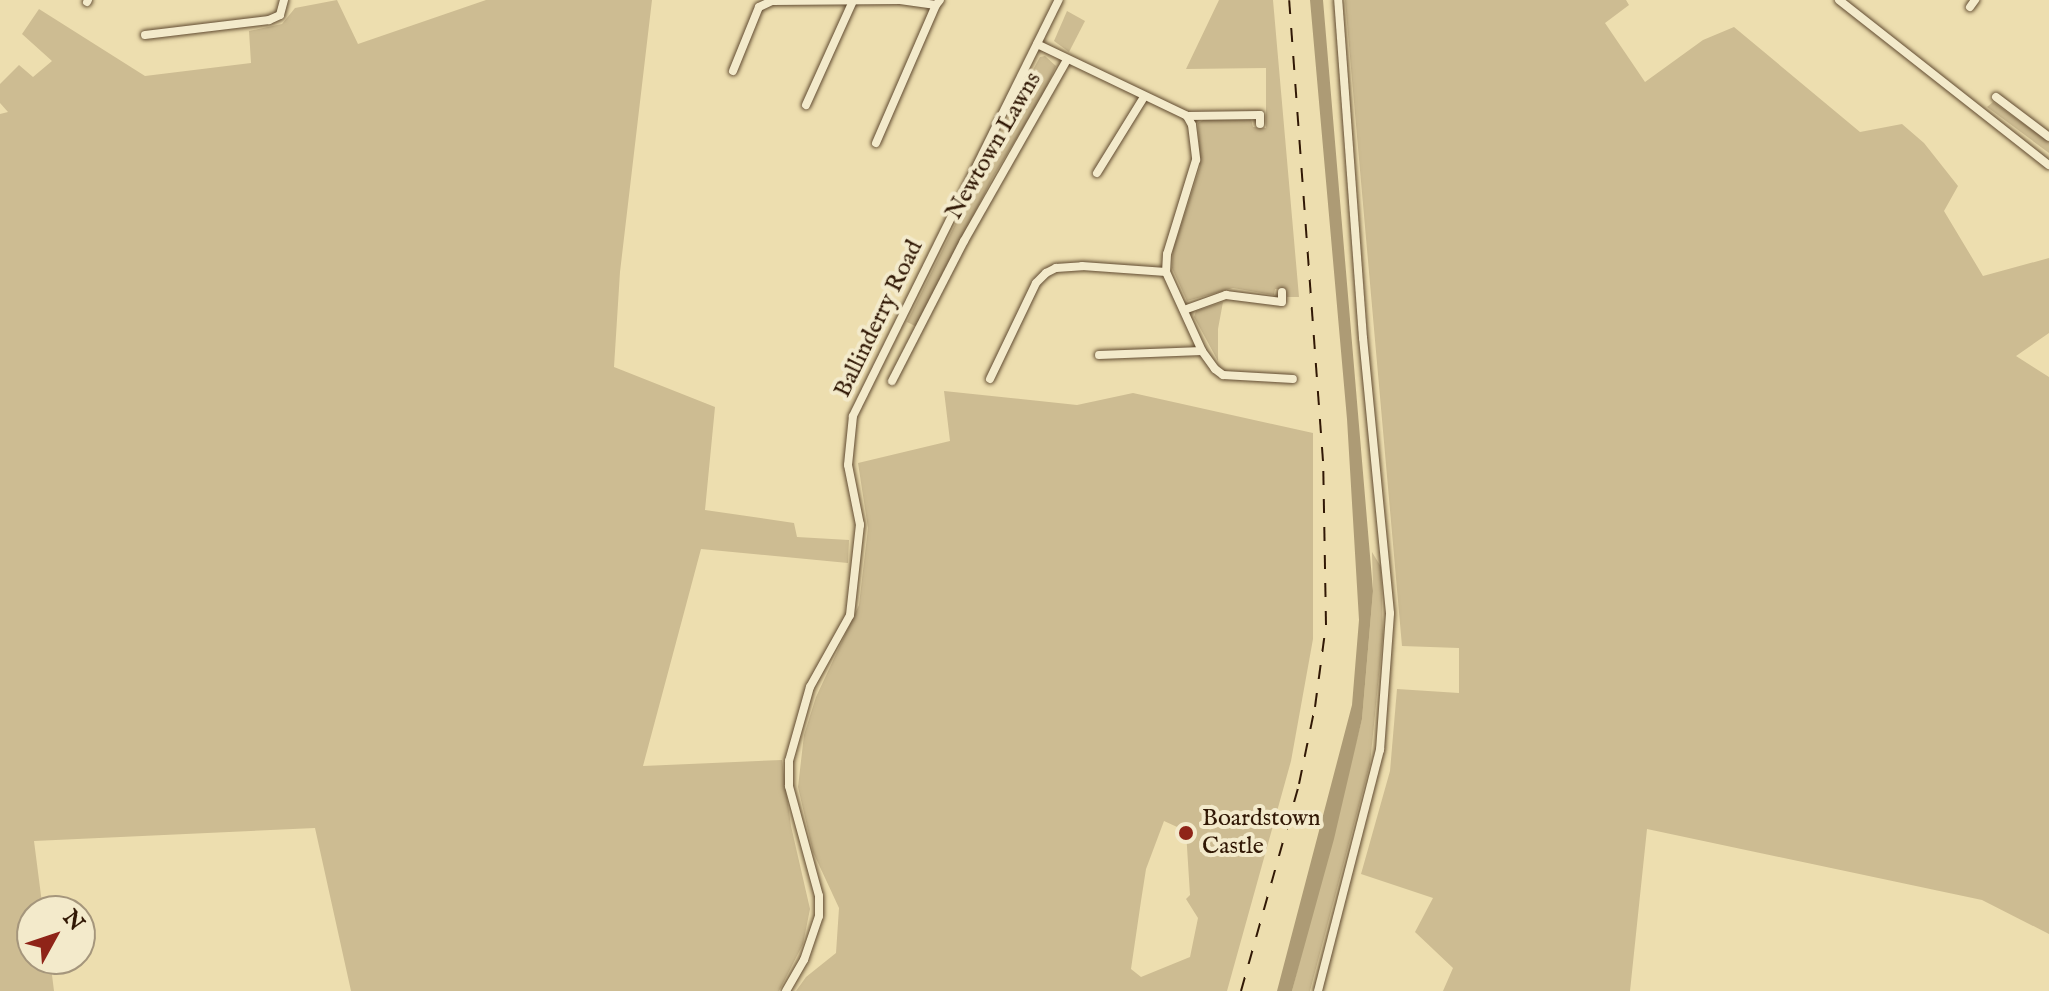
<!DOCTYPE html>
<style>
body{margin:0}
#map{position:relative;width:2049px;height:991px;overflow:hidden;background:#eddeaf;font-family:"IM FELL English",serif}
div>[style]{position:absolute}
.green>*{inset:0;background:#cdbc92}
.water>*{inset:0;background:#ad9b75}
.roads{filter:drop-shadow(0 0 2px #604a30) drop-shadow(0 0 2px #604a30)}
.minor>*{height:8px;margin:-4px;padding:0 4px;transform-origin:4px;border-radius:4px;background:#f3eacb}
.rail>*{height:2px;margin-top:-1px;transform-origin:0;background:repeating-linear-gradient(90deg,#311805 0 14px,transparent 0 28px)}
.dots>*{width:22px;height:22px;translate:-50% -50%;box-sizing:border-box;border:4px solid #f3eacb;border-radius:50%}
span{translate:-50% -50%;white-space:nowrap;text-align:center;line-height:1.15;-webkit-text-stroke:8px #f3eacb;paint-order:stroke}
.street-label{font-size:24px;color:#311805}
.poi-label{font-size:24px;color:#311805}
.left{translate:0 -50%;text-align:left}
.north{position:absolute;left:16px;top:895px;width:80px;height:80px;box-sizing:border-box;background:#f3eacb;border:2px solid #a5967c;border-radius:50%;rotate:50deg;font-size:22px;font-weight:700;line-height:32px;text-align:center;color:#311805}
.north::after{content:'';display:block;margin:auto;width:28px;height:36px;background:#8f2418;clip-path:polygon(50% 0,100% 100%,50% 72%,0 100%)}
</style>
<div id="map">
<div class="green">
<div style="clip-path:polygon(337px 0,358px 44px,486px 0,652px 0,620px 272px,614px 367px,715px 407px,705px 510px,794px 523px,797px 537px,849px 540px,848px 563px,701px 549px,643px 766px,782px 760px,791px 826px,810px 909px,803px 944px,779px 991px,351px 991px,315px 828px,34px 841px,43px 911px,32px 911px,32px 959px,50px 959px,54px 991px,0 991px,0 114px,8px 112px,0 103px,0 84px,19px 65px,33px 77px,52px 61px,22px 34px,39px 9px,145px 76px,251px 63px,249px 31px,282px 24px,295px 8px)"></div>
<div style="clip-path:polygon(1219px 0,1273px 0,1299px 297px,1287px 297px,1286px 290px,1275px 289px,1274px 295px,1233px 288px,1187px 301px,1172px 268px,1173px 250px,1200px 167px,1198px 123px,1205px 119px,1251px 119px,1253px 127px,1266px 128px,1266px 68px,1186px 69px)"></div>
<div style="clip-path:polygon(1345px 0,1626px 0,1629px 5px,1605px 23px,1645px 82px,1703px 40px,1734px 27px,1860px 132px,1902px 124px,1924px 143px,1958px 186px,1944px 211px,1983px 276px,2049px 258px,2049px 333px,2016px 356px,2049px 377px,2049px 934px,1982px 900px,1647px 829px,1630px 991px,1443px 991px,1453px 968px,1415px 932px,1433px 898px,1361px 874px,1390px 771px,1397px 689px,1459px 693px,1459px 648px,1402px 646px)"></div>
<div style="clip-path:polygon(1067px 11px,1085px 21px,1069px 52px,1054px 41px)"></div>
<div style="clip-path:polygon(1045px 56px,1056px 66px,1043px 95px,993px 177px,917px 327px,907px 322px,1018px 97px,1040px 57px)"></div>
<div style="clip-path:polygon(1993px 102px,2049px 142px,2049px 153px,1987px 107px)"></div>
<div style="clip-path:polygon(1223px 302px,1218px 329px,1218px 361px,1194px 317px,1196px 311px)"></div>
<div style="clip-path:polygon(evenodd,944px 391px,1077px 405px,1133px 393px,1313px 433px,1313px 639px,1291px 761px,1227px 991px,796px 991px,806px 977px,836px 953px,839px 908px,813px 852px,798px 787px,804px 735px,816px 697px,859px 605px,868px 528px,858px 463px,950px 441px,944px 391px,1164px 821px,1186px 831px,1190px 895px,1186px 899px,1198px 918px,1190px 957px,1141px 977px,1131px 969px,1141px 901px,1146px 869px,1164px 821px)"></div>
<div style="clip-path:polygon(1372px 552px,1381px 567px,1383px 635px,1370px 764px,1310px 991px,1292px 991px,1362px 719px,1373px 591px)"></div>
</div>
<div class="water">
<div style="clip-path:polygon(1310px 0,1323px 0,1373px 591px,1362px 719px,1334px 839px,1292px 991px,1277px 991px,1352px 705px,1359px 620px,1347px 419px)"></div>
</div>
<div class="roads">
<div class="minor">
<div style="left:1839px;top:0;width:267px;rotate:38.2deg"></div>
<div style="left:87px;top:2px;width:2px;rotate:-63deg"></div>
<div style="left:1970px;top:7px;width:9px;rotate:-54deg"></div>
<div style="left:145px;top:35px;width:125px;rotate:-6.9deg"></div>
<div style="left:269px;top:20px;width:12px;rotate:-24deg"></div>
<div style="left:280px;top:15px;width:16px;rotate:-75deg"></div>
<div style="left:1037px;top:44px;width:166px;rotate:25.6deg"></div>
<div style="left:1187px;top:116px;width:10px;rotate:61deg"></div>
<div style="left:1192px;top:125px;width:35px;rotate:83deg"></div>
<div style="left:1196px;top:160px;width:98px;rotate:107.1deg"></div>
<div style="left:1167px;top:254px;width:18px;rotate:93deg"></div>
<div style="left:1166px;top:272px;width:87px;rotate:65.5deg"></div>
<div style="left:1202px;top:351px;width:22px;rotate:54deg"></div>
<div style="left:1215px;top:369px;width:10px;rotate:37deg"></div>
<div style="left:1223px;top:375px;width:70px;rotate:3.3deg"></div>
<div style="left:733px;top:71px;width:69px;rotate:-67.9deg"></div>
<div style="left:759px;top:7px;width:14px;rotate:-25deg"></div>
<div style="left:772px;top:1px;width:128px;rotate:-0.4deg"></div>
<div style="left:900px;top:0;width:36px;rotate:8deg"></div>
<div style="left:936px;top:5px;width:6px;rotate:-51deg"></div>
<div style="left:1996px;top:97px;width:66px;rotate:37deg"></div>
<div style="left:806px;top:105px;width:114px;rotate:-65.7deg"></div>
<div style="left:1187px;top:116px;width:73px;rotate:-0.8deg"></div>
<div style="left:1260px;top:115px;width:9px;rotate:90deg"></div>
<div style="left:876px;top:143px;width:150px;rotate:-66.5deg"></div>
<div style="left:1097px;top:173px;width:89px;rotate:-58.3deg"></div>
<div style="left:1184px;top:310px;width:45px;rotate:-19.7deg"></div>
<div style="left:1226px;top:295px;width:56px;rotate:7.1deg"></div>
<div style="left:1282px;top:302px;width:10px;rotate:-90deg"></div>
<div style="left:1099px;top:355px;width:103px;rotate:-2.2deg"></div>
<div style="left:990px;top:379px;width:106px;rotate:-64.4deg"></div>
<div style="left:1036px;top:283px;width:14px;rotate:-45deg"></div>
<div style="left:1046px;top:273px;width:11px;rotate:-27deg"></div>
<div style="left:1056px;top:268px;width:26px;rotate:-4deg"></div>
<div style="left:1082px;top:266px;width:84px;rotate:4.1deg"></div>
<div style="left:892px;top:381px;width:157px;rotate:-62.8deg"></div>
<div style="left:964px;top:241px;width:208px;rotate:-60.4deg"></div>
<div style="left:786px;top:991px;width:36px;rotate:-60deg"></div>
<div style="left:804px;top:960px;width:46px;rotate:-71.2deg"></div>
<div style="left:819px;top:916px;width:20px;rotate:-90deg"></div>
<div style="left:819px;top:896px;width:114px;rotate:-105.3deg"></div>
<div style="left:789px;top:786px;width:25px;rotate:-90deg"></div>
<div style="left:789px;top:761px;width:77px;rotate:-74.2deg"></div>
<div style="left:810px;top:687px;width:82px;rotate:-60.9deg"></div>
<div style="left:850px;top:615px;width:91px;rotate:-83.7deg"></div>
<div style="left:860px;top:525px;width:61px;rotate:-101.3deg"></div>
<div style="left:848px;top:465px;width:49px;rotate:-84.2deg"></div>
<div style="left:853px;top:416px;width:464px;rotate:-63.7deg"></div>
<div style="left:1318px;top:991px;width:249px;rotate:-75.6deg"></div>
<div style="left:1380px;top:750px;width:137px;rotate:-85.8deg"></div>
<div style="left:1390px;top:613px;width:276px;rotate:-95.6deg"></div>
<div style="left:1363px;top:338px;width:339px;rotate:-94.2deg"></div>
</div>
</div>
<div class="rail">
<div style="left:1241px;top:991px;width:215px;rotate:-74.3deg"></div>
<div style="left:1299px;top:784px;width:79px;rotate:-78.3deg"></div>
<div style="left:1315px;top:707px;width:83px;rotate:-82.4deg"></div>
<div style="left:1326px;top:625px;width:164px;rotate:-91deg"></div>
<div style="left:1323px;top:461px;width:462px;rotate:-94.2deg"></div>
</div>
<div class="dots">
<div style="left:1186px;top:833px;background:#8f2418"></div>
</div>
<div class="street-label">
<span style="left:994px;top:146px;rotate:-60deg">Newtown Lawns</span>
<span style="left:879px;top:319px;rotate:-64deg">Ballinderry Road</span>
</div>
<div class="poi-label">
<span class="left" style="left:1202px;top:833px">Boardstown<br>Castle</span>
</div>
<div class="north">N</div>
</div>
